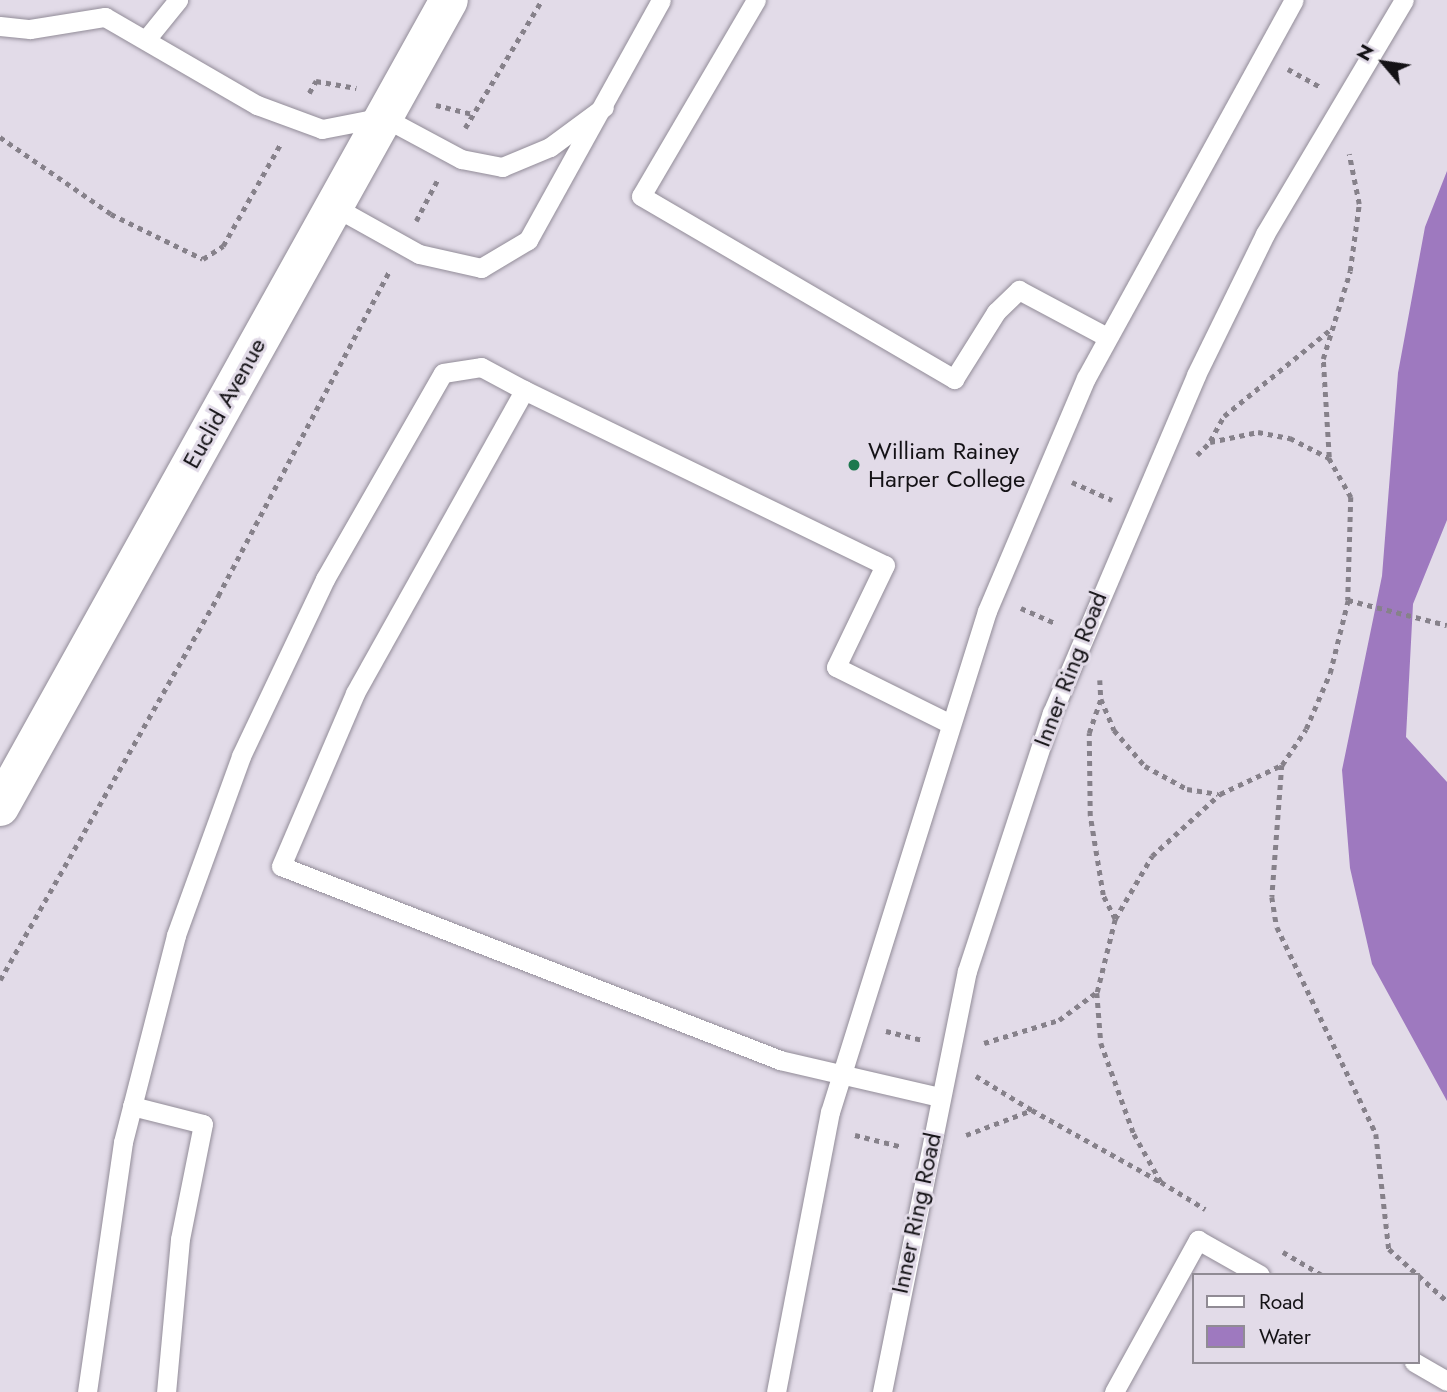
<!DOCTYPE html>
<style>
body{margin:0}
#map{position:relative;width:1447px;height:1392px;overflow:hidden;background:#e2dbe8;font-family:Jost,sans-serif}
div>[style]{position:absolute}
.water>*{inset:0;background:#9e79bf}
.path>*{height:4.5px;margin-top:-2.25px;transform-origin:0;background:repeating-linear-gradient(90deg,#86818a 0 5px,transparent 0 10px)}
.roads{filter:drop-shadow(0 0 2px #928c98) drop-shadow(0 0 2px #928c98)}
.lane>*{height:19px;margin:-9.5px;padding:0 9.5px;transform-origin:9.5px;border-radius:9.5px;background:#fff}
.secondary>*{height:38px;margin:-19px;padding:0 19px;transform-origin:19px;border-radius:19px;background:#fff}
.dots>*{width:19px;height:19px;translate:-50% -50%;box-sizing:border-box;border:4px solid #e2dbe8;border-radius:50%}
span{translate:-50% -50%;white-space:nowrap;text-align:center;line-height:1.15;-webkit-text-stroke:6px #e2dbe8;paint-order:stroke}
.street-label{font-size:24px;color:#141216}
.poi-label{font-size:24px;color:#141216}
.left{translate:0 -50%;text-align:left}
.legend{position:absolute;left:1192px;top:1273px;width:228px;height:91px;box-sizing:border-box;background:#e2dbe8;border:2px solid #908b94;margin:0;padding:9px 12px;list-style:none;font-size:21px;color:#141216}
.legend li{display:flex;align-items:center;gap:14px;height:35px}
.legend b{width:35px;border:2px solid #908b94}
.north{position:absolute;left:1349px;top:28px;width:70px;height:70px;-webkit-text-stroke:5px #e2dbe8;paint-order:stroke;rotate:299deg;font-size:19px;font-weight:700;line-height:28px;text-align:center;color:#141216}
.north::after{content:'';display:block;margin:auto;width:24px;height:32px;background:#141216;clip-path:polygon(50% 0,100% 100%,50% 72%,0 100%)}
</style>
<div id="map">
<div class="water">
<div style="clip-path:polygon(1447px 171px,1447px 520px,1413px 604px,1406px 737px,1447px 782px,1447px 1101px,1372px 964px,1350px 868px,1342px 770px,1382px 576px,1398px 373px,1425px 227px)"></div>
</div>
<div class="path">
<div style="left:1288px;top:69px;width:37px;rotate:29deg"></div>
<div style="left:309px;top:93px;width:14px;rotate:-60deg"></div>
<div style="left:316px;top:81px;width:41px;rotate:9.9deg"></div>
<div style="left:436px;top:105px;width:38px;rotate:14deg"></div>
<div style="left:465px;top:128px;width:149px;rotate:-59deg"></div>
<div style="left:0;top:137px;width:135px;rotate:34.7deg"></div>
<div style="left:111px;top:214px;width:102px;rotate:26.1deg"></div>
<div style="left:203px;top:259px;width:24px;rotate:-33deg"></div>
<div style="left:223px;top:246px;width:118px;rotate:-60.6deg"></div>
<div style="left:416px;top:221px;width:47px;rotate:-62.4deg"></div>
<div style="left:1210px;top:441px;width:29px;rotate:-61deg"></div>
<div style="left:1224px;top:416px;width:136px;rotate:-39.1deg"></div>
<div style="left:1197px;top:455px;width:18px;rotate:-45deg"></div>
<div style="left:1210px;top:442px;width:49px;rotate:-11.8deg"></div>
<div style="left:1258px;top:432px;width:33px;rotate:11deg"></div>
<div style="left:1290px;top:438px;width:44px;rotate:27.1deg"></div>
<div style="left:1329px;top:458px;width:45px;rotate:60.6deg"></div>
<div style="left:1351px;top:497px;width:103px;rotate:91.7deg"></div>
<div style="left:1348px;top:600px;width:102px;rotate:14.2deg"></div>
<div style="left:1329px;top:457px;width:98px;rotate:-93.5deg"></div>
<div style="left:1323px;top:359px;width:92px;rotate:-72.9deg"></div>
<div style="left:1350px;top:271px;width:68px;rotate:-82.3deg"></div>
<div style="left:1359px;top:204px;width:51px;rotate:-101.3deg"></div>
<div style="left:1072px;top:482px;width:44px;rotate:24.2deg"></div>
<div style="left:1021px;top:608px;width:39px;rotate:24deg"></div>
<div style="left:1100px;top:680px;width:19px;rotate:87deg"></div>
<div style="left:1282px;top:765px;width:132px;rotate:94.3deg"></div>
<div style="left:1272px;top:897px;width:30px;rotate:81deg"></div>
<div style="left:1277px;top:927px;width:229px;rotate:64.4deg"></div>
<div style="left:1376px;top:1134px;width:116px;rotate:83.6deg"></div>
<div style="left:1389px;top:1249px;width:78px;rotate:41.9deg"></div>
<div style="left:1115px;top:919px;width:27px;rotate:-117deg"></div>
<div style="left:1103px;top:895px;width:80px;rotate:-99.3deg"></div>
<div style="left:1090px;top:816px;width:83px;rotate:-90.7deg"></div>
<div style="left:1089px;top:733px;width:36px;rotate:-71deg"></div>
<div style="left:1101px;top:699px;width:34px;rotate:67deg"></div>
<div style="left:1114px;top:730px;width:48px;rotate:49.3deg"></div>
<div style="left:1145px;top:766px;width:48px;rotate:28.7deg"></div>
<div style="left:1187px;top:789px;width:31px;rotate:9deg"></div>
<div style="left:0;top:980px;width:442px;rotate:-60.4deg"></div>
<div style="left:218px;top:596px;width:366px;rotate:-62.2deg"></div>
<div style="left:1097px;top:993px;width:50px;rotate:85.4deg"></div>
<div style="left:1101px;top:1043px;width:97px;rotate:70.1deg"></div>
<div style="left:1134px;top:1134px;width:55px;rotate:60.6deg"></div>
<div style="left:1161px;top:1182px;width:52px;rotate:31.5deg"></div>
<div style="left:886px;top:1031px;width:37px;rotate:14deg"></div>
<div style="left:984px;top:1043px;width:78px;rotate:-17deg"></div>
<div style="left:1059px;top:1020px;width:47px;rotate:-36.4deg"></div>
<div style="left:1097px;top:992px;width:75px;rotate:-76.1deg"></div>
<div style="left:1115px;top:919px;width:73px;rotate:-59.6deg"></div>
<div style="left:1152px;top:856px;width:92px;rotate:-42.4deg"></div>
<div style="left:1220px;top:794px;width:68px;rotate:-25.1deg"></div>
<div style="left:1282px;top:765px;width:43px;rotate:-56.3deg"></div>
<div style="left:1306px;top:729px;width:61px;rotate:-66.8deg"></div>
<div style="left:1330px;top:673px;width:75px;rotate:-76.1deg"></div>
<div style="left:976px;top:1076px;width:66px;rotate:31.3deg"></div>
<div style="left:855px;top:1135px;width:49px;rotate:14deg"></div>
<div style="left:966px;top:1135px;width:71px;rotate:-20.7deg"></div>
<div style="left:1032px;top:1110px;width:148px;rotate:29.2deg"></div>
<div style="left:1283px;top:1252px;width:45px;rotate:30.5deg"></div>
</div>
<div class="roads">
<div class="lane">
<div style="left:756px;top:0;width:227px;rotate:120.4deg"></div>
<div style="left:641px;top:196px;width:363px;rotate:30.3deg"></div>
<div style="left:954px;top:379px;width:79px;rotate:-57.9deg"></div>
<div style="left:996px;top:312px;width:32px;rotate:-44deg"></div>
<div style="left:1019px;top:290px;width:100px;rotate:28.1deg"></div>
<div style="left:0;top:26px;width:30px;rotate:6deg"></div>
<div style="left:30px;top:29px;width:76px;rotate:-9.1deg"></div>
<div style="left:105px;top:17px;width:176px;rotate:30.1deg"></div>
<div style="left:257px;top:105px;width:69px;rotate:20.3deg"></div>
<div style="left:322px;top:129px;width:62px;rotate:-11.1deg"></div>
<div style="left:383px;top:117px;width:89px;rotate:28.3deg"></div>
<div style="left:461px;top:159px;width:42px;rotate:11deg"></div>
<div style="left:502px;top:167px;width:52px;rotate:-22.6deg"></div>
<div style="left:550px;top:147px;width:67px;rotate:-36.5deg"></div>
<div style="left:148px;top:37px;width:48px;rotate:-51deg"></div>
<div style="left:333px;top:206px;width:98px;rotate:29.2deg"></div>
<div style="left:419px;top:254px;width:64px;rotate:12.7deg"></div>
<div style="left:481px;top:268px;width:55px;rotate:-30.8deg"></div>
<div style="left:528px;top:240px;width:274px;rotate:-61deg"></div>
<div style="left:940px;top:1097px;width:164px;rotate:-167deg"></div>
<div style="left:780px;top:1060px;width:535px;rotate:-158.76deg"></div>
<div style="left:281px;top:866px;width:188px;rotate:-66.8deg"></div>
<div style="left:355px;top:693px;width:347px;rotate:-60.8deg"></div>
<div style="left:524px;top:390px;width:401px;rotate:25.9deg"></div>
<div style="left:885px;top:565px;width:113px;rotate:115.7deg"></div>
<div style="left:836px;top:667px;width:128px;rotate:26.4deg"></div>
<div style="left:132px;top:1106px;width:73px;rotate:14.2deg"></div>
<div style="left:203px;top:1124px;width:117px;rotate:101.3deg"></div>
<div style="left:180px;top:1239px;width:154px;rotate:95.2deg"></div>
<div style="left:1414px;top:1362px;width:38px;rotate:30deg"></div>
<div style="left:87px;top:1392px;width:253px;rotate:-81.8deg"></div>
<div style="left:123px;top:1142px;width:214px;rotate:-75.6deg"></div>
<div style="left:176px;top:935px;width:190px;rotate:-70deg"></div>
<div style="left:241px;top:756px;width:196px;rotate:-64.6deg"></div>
<div style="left:325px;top:579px;width:237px;rotate:-60.2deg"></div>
<div style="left:443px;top:373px;width:38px;rotate:-9deg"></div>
<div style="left:481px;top:367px;width:49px;rotate:28.1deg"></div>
<div style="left:776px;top:1392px;width:285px;rotate:-79.1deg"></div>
<div style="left:830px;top:1112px;width:525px;rotate:-72.6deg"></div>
<div style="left:987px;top:611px;width:253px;rotate:-67deg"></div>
<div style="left:1086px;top:378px;width:431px;rotate:-61.2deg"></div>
<div style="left:882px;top:1392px;width:429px;rotate:-78.6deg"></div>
<div style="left:967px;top:971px;width:272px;rotate:-71.8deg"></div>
<div style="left:1052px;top:713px;width:367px;rotate:-66.9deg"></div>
<div style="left:1196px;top:375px;width:157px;rotate:-63.9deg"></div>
<div style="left:1265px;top:234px;width:272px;rotate:-59.3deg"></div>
<div style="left:1114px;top:1392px;width:174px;rotate:-61.1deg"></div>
<div style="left:1198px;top:1240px;width:71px;rotate:29.4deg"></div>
</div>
<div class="secondary">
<div style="left:0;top:807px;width:923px;rotate:-60.91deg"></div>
</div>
</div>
<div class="dots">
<div style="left:854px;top:465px;background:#1d784e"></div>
</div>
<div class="street-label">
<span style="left:224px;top:403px;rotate:-61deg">Euclid Avenue</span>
<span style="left:1070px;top:669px;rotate:-69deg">Inner Ring Road</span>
<span style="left:916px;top:1213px;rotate:-78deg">Inner Ring Road</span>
</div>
<div class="poi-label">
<span class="left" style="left:868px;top:465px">William Rainey<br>Harper College</span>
</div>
<ul class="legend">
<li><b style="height:9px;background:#fff"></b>Road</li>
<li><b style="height:19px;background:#9e79bf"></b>Water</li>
</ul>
<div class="north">N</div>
</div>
